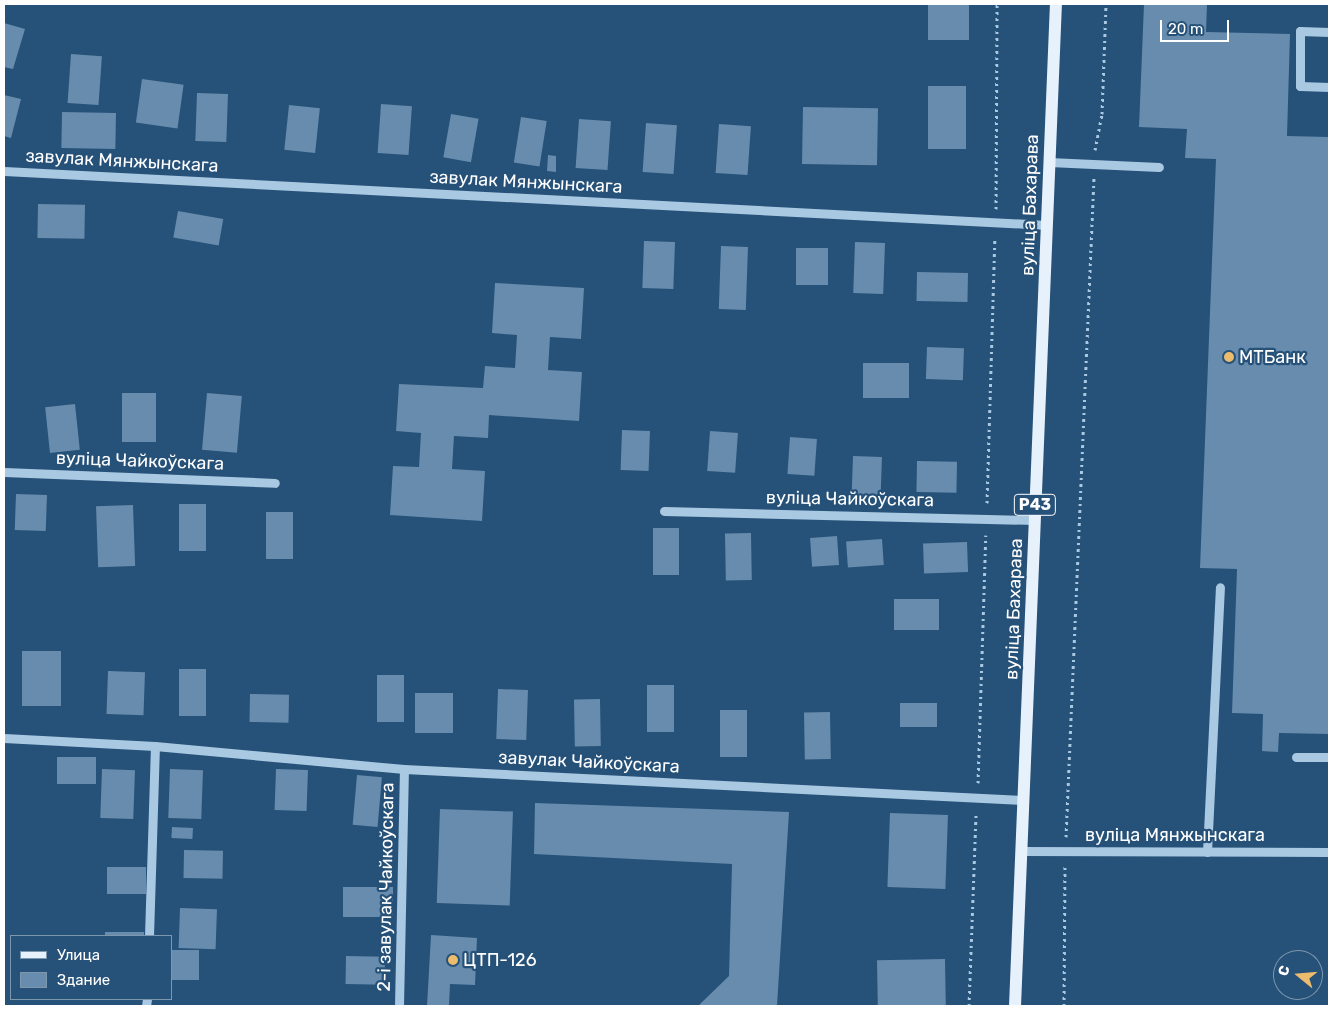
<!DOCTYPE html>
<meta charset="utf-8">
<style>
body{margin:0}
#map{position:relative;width:1333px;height:1010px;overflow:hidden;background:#265178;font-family:Rubik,sans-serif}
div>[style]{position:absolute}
.building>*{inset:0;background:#678cae;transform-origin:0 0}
.path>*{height:3px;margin-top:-1.5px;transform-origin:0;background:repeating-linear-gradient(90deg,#a9c8e2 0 2.5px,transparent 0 6.5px)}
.minor>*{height:9px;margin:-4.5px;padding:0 4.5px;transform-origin:4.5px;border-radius:4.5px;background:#a9c8e2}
.major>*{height:12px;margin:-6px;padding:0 6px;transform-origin:6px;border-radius:6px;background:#e7f1fc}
.dots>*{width:14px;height:14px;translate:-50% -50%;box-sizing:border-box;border:2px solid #265178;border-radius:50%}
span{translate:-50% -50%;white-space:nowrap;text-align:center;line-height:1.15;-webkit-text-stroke:4.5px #265178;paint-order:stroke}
.shield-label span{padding:1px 4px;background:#265178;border:1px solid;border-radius:4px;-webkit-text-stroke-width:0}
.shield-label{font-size:16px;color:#fff;font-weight:700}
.street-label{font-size:18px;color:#fff}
.poi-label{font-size:18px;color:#fff}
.left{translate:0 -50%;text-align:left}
.frame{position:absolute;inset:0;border:5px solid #fff;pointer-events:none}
.legend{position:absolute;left:10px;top:935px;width:162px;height:65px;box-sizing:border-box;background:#265178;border:1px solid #7d97ae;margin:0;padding:6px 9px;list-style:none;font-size:15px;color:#fff}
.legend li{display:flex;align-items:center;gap:10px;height:25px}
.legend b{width:25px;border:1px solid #7d97ae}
.north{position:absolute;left:1273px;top:950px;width:50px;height:50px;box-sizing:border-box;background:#265178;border:1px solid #7d97ae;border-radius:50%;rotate:287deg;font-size:14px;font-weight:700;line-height:20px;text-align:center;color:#fff}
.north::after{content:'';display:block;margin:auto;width:18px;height:22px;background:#ebbc6e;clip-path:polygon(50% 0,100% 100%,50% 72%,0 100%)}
.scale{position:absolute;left:1160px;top:20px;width:69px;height:22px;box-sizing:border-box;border:2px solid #fff;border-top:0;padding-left:6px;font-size:15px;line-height:18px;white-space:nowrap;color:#fff;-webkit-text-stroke:4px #265178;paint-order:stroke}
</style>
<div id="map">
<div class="building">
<div style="left:928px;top:4px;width:41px;height:36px"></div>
<div style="clip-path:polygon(1144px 4px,1207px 4px,1206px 32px,1290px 34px,1287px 136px,1329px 137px,1329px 734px,1279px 733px,1278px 752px,1262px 751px,1263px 714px,1232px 713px,1237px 569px,1200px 568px,1216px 159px,1185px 158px,1187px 129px,1139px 127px)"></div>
<div style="clip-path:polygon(4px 23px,25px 29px,13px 69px,4px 67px)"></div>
<div style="left:71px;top:54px;width:31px;height:49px;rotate:4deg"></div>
<div style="left:142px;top:79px;width:42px;height:44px;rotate:8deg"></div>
<div style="left:966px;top:86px;width:63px;height:38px;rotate:90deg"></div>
<div style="left:197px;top:93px;width:31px;height:48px;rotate:2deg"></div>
<div style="clip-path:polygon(4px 95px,21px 99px,11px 138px,4px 136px)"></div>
<div style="left:381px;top:104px;width:31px;height:49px;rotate:4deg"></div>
<div style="left:289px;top:105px;width:31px;height:45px;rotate:6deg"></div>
<div style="left:803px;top:107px;width:75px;height:57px;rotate:1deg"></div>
<div style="left:62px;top:112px;width:54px;height:36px;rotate:1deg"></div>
<div style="left:451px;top:114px;width:28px;height:44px;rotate:10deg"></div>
<div style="left:521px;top:117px;width:26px;height:46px;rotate:9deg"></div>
<div style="left:579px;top:119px;width:32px;height:49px;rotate:4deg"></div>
<div style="left:646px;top:123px;width:31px;height:49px;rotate:4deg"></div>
<div style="left:719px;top:124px;width:32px;height:49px;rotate:4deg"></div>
<div style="clip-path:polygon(548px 155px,556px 156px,556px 172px,547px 171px)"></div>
<div style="left:38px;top:204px;width:47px;height:34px;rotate:1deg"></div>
<div style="left:178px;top:211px;width:46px;height:27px;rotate:10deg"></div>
<div style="left:644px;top:241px;width:31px;height:47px;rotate:2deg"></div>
<div style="left:855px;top:242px;width:30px;height:51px;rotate:2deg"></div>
<div style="left:721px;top:246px;width:27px;height:63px;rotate:2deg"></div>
<div style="left:796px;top:248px;width:32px;height:37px"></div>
<div style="left:917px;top:272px;width:51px;height:29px;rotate:1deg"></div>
<div style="clip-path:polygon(495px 283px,584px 288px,581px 339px,550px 337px,548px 370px,582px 372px,579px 421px,489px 415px,488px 438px,454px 436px,452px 469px,485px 471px,482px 521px,390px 515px,393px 466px,419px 467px,421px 433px,396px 431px,399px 384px,483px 388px,485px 366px,515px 368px,517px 335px,492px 333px)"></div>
<div style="left:927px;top:347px;width:37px;height:32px;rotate:2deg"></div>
<div style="left:863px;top:363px;width:46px;height:35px"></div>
<div style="left:122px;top:393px;width:34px;height:49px"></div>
<div style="left:207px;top:393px;width:35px;height:57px;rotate:5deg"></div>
<div style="left:75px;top:404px;width:46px;height:30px;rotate:84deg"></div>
<div style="left:622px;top:430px;width:28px;height:40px;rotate:2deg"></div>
<div style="left:710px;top:431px;width:28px;height:40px;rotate:4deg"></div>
<div style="left:790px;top:437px;width:27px;height:37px;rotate:4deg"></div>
<div style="left:853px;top:456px;width:29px;height:38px;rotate:2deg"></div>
<div style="left:917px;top:461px;width:40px;height:31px;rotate:1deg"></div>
<div style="left:16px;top:494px;width:31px;height:36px;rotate:2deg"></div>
<div style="left:179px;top:504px;width:27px;height:47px"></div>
<div style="left:133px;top:505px;width:61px;height:37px;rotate:88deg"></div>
<div style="left:266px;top:512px;width:27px;height:47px"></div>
<div style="left:653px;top:528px;width:26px;height:47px"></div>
<div style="left:751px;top:533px;width:47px;height:26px;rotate:89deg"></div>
<div style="left:837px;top:536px;width:29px;height:27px;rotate:86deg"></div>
<div style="left:882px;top:539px;width:26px;height:36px;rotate:86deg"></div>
<div style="left:967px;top:542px;width:30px;height:44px;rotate:88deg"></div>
<div style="left:894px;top:599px;width:45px;height:31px"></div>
<div style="left:61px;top:651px;width:55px;height:39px;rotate:90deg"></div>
<div style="left:179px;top:669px;width:27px;height:47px"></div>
<div style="left:108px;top:671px;width:37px;height:43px;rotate:2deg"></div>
<div style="left:377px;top:675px;width:27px;height:47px"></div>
<div style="left:647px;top:685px;width:27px;height:47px"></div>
<div style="left:498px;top:689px;width:30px;height:50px;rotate:2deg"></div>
<div style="left:415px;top:693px;width:38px;height:40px"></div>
<div style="left:250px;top:694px;width:39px;height:28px;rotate:1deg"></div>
<div style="left:600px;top:699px;width:47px;height:26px;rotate:89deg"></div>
<div style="left:900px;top:703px;width:37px;height:24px"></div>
<div style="left:720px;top:710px;width:27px;height:47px"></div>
<div style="left:830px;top:712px;width:47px;height:26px;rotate:89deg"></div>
<div style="left:57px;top:757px;width:39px;height:27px"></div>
<div style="left:102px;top:769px;width:33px;height:49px;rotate:2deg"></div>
<div style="left:170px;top:769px;width:33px;height:49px;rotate:2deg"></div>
<div style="left:276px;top:769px;width:32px;height:41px;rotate:2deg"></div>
<div style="left:357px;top:775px;width:25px;height:50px;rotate:5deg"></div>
<div style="clip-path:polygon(535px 803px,789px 812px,777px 1006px,698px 1006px,729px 976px,732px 864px,534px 854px)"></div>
<div style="left:440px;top:809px;width:73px;height:94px;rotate:2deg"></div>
<div style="left:890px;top:813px;width:58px;height:74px;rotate:2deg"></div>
<div style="left:172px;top:827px;width:21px;height:11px;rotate:3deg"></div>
<div style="left:184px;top:850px;width:39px;height:28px;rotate:1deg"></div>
<div style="left:107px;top:867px;width:39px;height:27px"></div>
<div style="left:343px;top:887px;width:50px;height:30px"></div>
<div style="left:180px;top:908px;width:37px;height:40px;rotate:2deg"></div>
<div style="left:105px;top:932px;width:39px;height:4px"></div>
<div style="clip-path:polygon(431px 935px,477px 938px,475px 985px,450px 984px,449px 1006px,427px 1006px)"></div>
<div style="left:171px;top:950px;width:28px;height:30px"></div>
<div style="left:346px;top:956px;width:39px;height:28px;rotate:1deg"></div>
<div style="left:945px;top:959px;width:47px;height:68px;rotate:89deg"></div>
</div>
<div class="path">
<div style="left:1095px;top:150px;width:37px;rotate:-79deg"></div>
<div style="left:1102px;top:114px;width:110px;rotate:-87.9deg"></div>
<div style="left:996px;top:209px;width:205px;rotate:-89.7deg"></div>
<div style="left:987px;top:503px;width:266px;rotate:-88.3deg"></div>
<div style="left:978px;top:783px;width:248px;rotate:-88.2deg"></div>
<div style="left:1066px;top:837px;width:660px;rotate:-87.57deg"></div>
<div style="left:969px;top:1006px;width:194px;rotate:-87.9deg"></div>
<div style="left:1064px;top:1006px;width:141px;rotate:-89.6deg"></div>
</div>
<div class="minor">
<div style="left:1329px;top:32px;width:29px;rotate:-178deg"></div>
<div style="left:1300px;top:31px;width:55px;rotate:90deg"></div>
<div style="left:1300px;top:86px;width:29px;rotate:2deg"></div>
<div style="left:1049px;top:162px;width:110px;rotate:2.6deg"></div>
<div style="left:4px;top:171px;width:1044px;rotate:2.96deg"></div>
<div style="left:4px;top:472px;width:271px;rotate:2.3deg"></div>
<div style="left:664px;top:511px;width:371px;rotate:1.4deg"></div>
<div style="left:4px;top:738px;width:151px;rotate:3deg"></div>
<div style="left:155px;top:746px;width:250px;rotate:5.3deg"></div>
<div style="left:404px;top:769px;width:620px;rotate:2.87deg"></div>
<div style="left:1296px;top:757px;width:33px"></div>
<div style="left:1021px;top:851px;width:308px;rotate:0.2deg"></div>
<div style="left:1207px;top:852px;width:265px;rotate:-87.2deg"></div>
<div style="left:149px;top:936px;width:190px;rotate:-88.2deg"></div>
<div style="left:146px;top:1006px;width:7px;rotate:-82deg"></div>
<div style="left:399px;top:1006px;width:237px;rotate:-88.8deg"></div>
</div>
<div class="major">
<div style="left:1015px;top:1006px;width:1003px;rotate:-87.66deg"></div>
</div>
<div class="dots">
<div style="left:1229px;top:357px;background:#ebbc6e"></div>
<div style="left:453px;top:960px;background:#ebbc6e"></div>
</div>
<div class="shield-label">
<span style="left:1035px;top:505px">Р43</span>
</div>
<div class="street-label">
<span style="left:122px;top:161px;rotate:3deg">завулак Мянжынскага</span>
<span style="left:526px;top:182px;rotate:3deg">завулак Мянжынскага</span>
<span style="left:1030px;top:205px;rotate:-88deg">вуліца Бахарава</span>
<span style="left:140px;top:461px;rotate:2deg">вуліца Чайкоўскага</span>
<span style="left:850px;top:499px;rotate:1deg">вуліца Чайкоўскага</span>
<span style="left:1014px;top:609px;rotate:-88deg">вуліца Бахарава</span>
<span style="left:589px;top:762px;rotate:3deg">завулак Чайкоўскага</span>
<span style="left:1175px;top:835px">вуліца Мянжынскага</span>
<span style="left:386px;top:887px;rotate:-89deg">2-і завулак Чайкоўскага</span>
</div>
<div class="poi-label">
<span class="left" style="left:1239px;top:357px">МТБанк</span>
<span class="left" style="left:463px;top:960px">ЦТП-126</span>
</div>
<div class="frame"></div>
<ul class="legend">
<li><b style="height:6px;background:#e7f1fc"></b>Улица</li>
<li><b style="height:14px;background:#678cae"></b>Здание</li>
</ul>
<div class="north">С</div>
<div class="scale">20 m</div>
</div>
